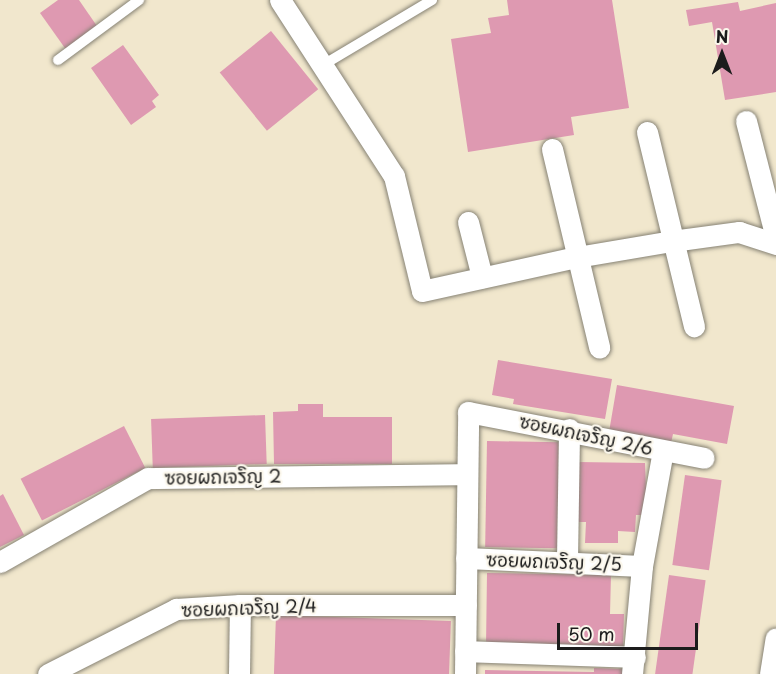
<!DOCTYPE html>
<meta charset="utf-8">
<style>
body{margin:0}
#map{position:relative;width:776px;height:674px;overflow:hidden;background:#f1e7cd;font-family:"Playpen Sans","Playpen Sans Thai",sans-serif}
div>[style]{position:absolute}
.building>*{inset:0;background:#de99b1;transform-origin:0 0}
.roads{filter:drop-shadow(0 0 2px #868274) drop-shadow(0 0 2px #868274)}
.service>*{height:10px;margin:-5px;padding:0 5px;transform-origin:5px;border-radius:5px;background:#fff}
.minor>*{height:21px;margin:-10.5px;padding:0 10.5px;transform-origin:10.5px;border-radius:10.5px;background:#fff}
span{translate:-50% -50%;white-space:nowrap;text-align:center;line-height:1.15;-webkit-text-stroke:4.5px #fbf7ec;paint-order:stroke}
.street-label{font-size:18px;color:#1c1c1c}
.north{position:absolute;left:692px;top:24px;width:60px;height:60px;-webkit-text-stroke:4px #fbf7ec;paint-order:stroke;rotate:0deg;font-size:16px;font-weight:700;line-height:24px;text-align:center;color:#1c1c1c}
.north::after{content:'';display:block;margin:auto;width:21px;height:27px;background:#1c1c1c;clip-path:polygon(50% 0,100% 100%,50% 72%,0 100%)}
.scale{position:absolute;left:557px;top:623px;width:141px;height:27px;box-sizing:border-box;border:3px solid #1c1c1c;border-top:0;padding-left:8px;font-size:18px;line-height:21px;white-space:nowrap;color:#1c1c1c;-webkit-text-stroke:4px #fbf7ec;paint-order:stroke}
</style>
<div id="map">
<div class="building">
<div style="clip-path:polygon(58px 0,79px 0,99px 29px,67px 51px,40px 13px)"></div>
<div style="clip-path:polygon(507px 0,612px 0,629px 108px,571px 117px,574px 135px,468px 152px,451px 39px,491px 33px,488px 18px,509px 15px)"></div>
<div style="clip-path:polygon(738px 2px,740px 11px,776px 3px,776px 92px,725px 100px,712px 22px,689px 26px,686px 10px)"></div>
<div style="left:271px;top:31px;width:75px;height:66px;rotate:51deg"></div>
<div style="clip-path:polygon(123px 45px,159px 95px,152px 101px,156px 107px,131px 125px,91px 68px)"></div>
<div style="clip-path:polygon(498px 360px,612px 379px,605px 419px,513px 404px,514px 399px,492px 395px)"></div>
<div style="clip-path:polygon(617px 385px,734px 406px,727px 444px,673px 434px,671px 443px,609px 432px)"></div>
<div style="clip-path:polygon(298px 404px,323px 404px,323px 417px,392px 417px,392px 464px,274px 464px,273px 412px,298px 411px)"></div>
<div style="left:265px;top:415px;width:49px;height:114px;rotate:88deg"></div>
<div style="left:124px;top:426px;width:47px;height:116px;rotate:63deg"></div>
<div style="left:487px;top:441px;width:72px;height:106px;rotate:1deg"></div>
<div style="clip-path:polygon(578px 462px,645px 463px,647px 515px,636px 515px,635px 532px,618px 531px,618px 543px,585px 543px,586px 522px,577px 522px)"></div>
<div style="left:685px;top:475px;width:37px;height:91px;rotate:8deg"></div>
<div style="clip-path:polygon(3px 494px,24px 535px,0 547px,0 496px)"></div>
<div style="clip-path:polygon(487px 573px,611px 575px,610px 614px,624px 614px,623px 648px,486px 646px)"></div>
<div style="left:669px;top:575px;width:37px;height:100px;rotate:8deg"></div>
<div style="left:276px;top:615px;width:175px;height:59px;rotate:2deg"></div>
<div style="clip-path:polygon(594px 668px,623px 669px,623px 674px,485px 674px,485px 670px,594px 672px)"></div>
</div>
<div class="roads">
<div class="service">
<div style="left:58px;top:60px;width:101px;rotate:-36.5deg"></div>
<div style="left:323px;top:65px;width:127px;rotate:-30.8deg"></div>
</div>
<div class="minor">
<div style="left:280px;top:0;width:210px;rotate:57.1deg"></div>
<div style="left:394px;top:176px;width:118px;rotate:76.3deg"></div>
<div style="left:422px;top:291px;width:159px;rotate:-12.4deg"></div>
<div style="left:577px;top:257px;width:96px;rotate:-9.6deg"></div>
<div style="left:672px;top:241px;width:68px;rotate:-7.7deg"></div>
<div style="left:739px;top:232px;width:39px;rotate:18deg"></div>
<div style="left:746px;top:121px;width:121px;rotate:75.6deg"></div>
<div style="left:647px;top:132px;width:200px;rotate:76.4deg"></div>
<div style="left:552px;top:149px;width:204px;rotate:76.6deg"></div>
<div style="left:468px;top:222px;width:57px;rotate:75.7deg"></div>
<div style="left:466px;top:558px;width:176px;rotate:2.6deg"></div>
<div style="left:567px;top:560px;width:131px;rotate:-89.1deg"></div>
<div style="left:0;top:562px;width:170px;rotate:-29.6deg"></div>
<div style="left:148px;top:478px;width:319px;rotate:-0.7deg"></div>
<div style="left:465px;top:651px;width:170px;rotate:2deg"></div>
<div style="left:48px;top:674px;width:144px;rotate:-26.9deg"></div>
<div style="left:176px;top:609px;width:64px;rotate:-3.6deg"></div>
<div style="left:240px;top:605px;width:226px"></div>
<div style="left:239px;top:674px;width:69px;rotate:-89.2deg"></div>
<div style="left:465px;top:674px;width:262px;rotate:-89.3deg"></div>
<div style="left:468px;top:412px;width:240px;rotate:11deg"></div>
<div style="left:632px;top:674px;width:108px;rotate:-84.7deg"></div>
<div style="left:642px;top:566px;width:117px;rotate:-79.7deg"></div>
<div style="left:770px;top:674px;width:36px;rotate:-81deg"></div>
</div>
</div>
<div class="street-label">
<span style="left:586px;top:435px;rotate:12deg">ซอยผถเจริญ 2/6</span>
<span style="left:223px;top:477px;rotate:-1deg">ซอยผถเจริญ 2</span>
<span style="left:554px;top:562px;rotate:2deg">ซอยผถเจริญ 2/5</span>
<span style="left:249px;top:608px;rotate:-2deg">ซอยผถเจริญ 2/4</span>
</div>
<div class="north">N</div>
<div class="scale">50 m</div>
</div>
